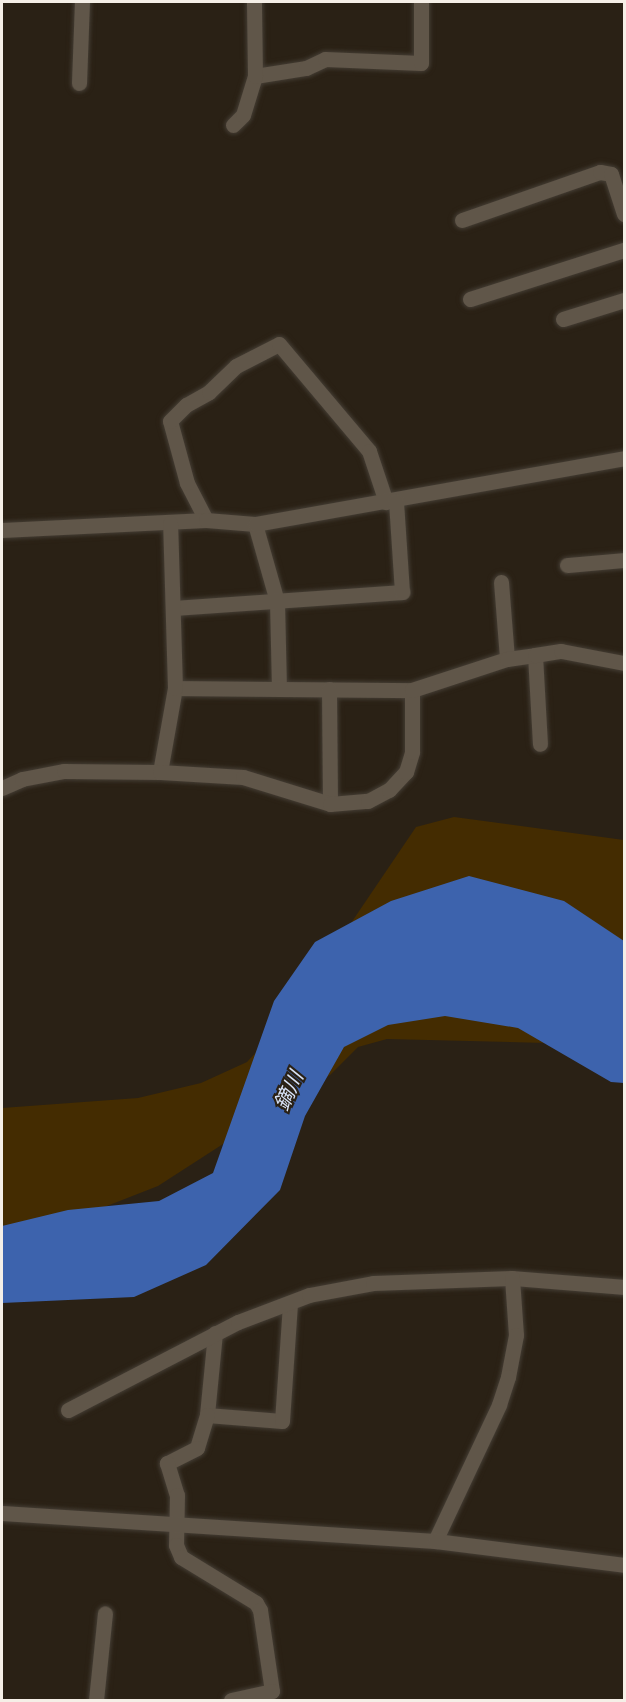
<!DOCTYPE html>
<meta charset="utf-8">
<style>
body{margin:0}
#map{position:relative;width:626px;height:1702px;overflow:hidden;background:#2a2115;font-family:Jost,"Noto Sans JP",sans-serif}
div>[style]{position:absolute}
.green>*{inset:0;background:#442c01}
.water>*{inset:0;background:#3d63ad}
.roads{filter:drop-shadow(0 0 2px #443d34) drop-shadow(0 0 2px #443d34)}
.street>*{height:15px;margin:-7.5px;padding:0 7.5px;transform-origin:7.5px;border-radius:7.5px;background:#605649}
span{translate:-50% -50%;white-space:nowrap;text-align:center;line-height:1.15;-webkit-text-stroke:4.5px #2a2115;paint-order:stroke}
.water-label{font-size:20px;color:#d8e3f8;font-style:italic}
.frame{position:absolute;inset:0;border:3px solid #f5efe7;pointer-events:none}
</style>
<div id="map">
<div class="green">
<div style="clip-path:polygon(454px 817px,624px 840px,624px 1045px,387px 1039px,358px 1047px,330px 1075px,158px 1186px,2px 1247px,2px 1108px,138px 1098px,201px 1083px,247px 1062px,284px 1022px,416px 827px)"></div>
</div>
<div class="water">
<div style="clip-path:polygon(469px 876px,564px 901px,624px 941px,624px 1083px,611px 1082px,518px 1028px,445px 1016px,388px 1025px,344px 1047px,305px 1116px,280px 1190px,206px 1265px,134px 1297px,2px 1303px,2px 1226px,68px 1210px,159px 1201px,213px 1173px,274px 1001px,315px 942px,391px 901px)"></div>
</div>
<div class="roads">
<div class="street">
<div style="left:255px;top:76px;width:52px;rotate:-8.9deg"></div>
<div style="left:306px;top:68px;width:21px;rotate:-25deg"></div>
<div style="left:325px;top:59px;width:96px;rotate:2.4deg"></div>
<div style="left:421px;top:63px;width:61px;rotate:-90deg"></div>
<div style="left:79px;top:83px;width:81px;rotate:-87.9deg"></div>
<div style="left:233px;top:125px;width:14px;rotate:-45deg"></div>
<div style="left:243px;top:115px;width:41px;rotate:-72.9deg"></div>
<div style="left:255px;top:76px;width:74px;rotate:-90.8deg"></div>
<div style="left:462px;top:220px;width:146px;rotate:-19.2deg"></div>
<div style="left:600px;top:172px;width:11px;rotate:10deg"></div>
<div style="left:611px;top:174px;width:42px;rotate:72deg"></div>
<div style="left:470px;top:299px;width:162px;rotate:-17.7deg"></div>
<div style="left:563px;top:319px;width:64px;rotate:-17.3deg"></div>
<div style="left:206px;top:520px;width:42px;rotate:-117.2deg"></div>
<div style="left:187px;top:483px;width:64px;rotate:-105.3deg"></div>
<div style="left:170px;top:421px;width:23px;rotate:-45deg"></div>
<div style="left:186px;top:405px;width:26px;rotate:-29deg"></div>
<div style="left:209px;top:392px;width:37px;rotate:-44deg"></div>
<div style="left:236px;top:366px;width:48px;rotate:-27.1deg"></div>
<div style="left:279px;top:344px;width:140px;rotate:49.9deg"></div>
<div style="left:369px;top:451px;width:54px;rotate:71.6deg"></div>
<div style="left:255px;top:524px;width:80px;rotate:74.1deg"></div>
<div style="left:277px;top:601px;width:88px;rotate:88.7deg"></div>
<div style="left:2px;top:530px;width:204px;rotate:-2.8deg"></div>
<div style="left:206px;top:520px;width:49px;rotate:4.7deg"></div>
<div style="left:255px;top:524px;width:375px;rotate:-10.1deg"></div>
<div style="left:567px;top:565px;width:57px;rotate:-5deg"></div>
<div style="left:501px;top:582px;width:77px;rotate:85.5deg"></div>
<div style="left:174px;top:608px;width:229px;rotate:-4deg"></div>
<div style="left:402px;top:592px;width:91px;rotate:-93.8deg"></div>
<div style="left:535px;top:655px;width:89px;rotate:86.8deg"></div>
<div style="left:175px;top:688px;width:237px;rotate:0.5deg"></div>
<div style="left:329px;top:689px;width:115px;rotate:89.5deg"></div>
<div style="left:160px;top:772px;width:85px;rotate:-79.9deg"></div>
<div style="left:175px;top:688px;width:165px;rotate:-91.7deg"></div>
<div style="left:2px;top:788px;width:22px;rotate:-24deg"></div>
<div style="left:22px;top:779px;width:43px;rotate:-10.8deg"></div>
<div style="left:64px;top:771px;width:96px;rotate:0.6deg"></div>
<div style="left:160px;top:772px;width:83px;rotate:3.4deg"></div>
<div style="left:243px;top:777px;width:91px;rotate:17.2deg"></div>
<div style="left:330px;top:804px;width:38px;rotate:-5deg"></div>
<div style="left:368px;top:801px;width:24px;rotate:-28deg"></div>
<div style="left:389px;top:790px;width:25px;rotate:-47deg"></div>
<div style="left:406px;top:772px;width:21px;rotate:-73deg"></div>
<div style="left:412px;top:752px;width:62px;rotate:-90deg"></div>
<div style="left:412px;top:690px;width:100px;rotate:-18.1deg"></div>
<div style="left:507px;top:659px;width:28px;rotate:-8deg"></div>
<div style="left:535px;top:655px;width:26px;rotate:-9deg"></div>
<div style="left:561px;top:651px;width:64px;rotate:10.8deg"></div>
<div style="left:512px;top:1278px;width:112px;rotate:4.6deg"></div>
<div style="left:215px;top:1333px;width:82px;rotate:95.6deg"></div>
<div style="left:207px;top:1415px;width:75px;rotate:4.6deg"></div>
<div style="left:282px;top:1421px;width:118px;rotate:-86.1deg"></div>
<div style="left:68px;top:1410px;width:191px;rotate:-27.4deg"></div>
<div style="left:238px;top:1322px;width:76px;rotate:-20.8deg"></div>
<div style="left:309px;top:1295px;width:65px;rotate:-10.6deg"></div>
<div style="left:373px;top:1283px;width:139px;rotate:-2.1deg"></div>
<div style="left:512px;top:1278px;width:57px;rotate:86deg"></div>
<div style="left:516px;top:1335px;width:43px;rotate:100.8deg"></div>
<div style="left:508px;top:1377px;width:29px;rotate:108deg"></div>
<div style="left:499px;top:1405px;width:150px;rotate:115.2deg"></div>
<div style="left:207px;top:1415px;width:34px;rotate:107deg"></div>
<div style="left:197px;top:1448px;width:34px;rotate:153deg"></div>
<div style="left:167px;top:1463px;width:34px;rotate:73deg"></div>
<div style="left:177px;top:1495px;width:50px;rotate:91.1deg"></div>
<div style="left:176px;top:1545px;width:13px;rotate:67deg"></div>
<div style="left:181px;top:1557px;width:88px;rotate:31.5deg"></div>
<div style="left:256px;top:1603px;width:8px;rotate:60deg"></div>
<div style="left:260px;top:1610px;width:82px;rotate:81.6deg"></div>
<div style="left:272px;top:1691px;width:42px;rotate:167.6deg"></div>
<div style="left:2px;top:1513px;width:434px;rotate:3.7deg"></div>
<div style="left:435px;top:1541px;width:191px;rotate:7.2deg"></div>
<div style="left:96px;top:1700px;width:87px;rotate:-84.1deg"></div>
</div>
</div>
<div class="water-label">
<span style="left:289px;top:1091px;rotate:-65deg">鏑川</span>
</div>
<div class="frame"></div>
</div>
